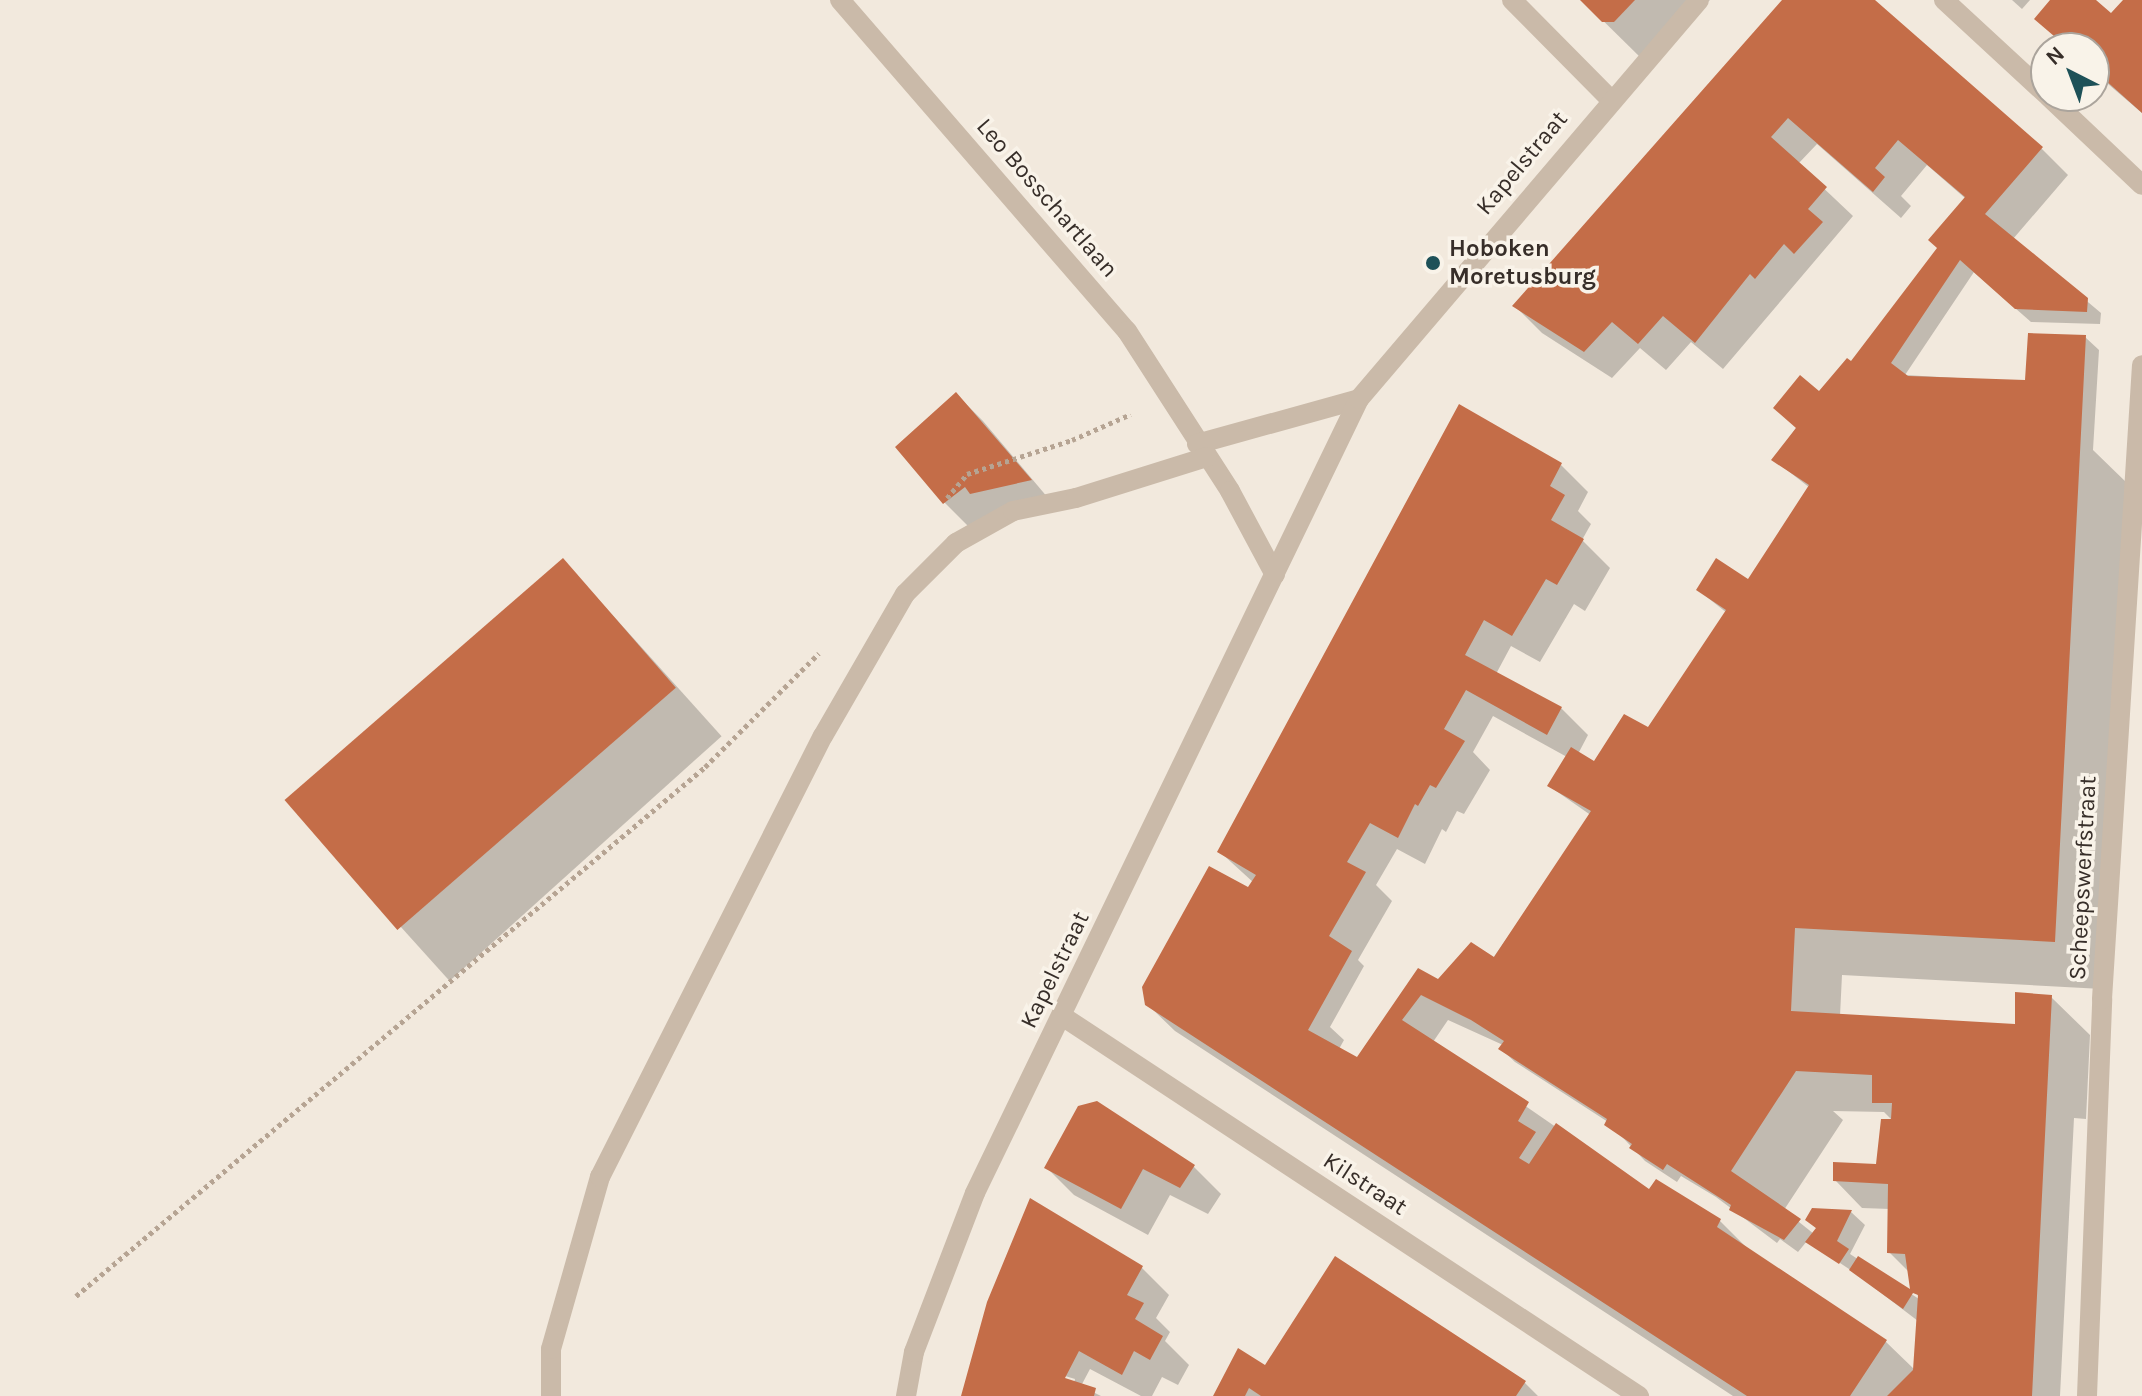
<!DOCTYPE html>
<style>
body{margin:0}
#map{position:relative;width:2142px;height:1396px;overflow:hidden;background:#f2e9dd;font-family:Karla,sans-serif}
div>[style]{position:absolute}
.shadow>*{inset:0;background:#0003;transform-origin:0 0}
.building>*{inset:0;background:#c46d48;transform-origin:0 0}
.path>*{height:5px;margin-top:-2.5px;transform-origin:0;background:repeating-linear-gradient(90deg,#b6a493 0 4px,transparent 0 8px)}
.minor>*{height:20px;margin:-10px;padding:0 10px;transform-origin:10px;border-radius:10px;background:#cabaa9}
.dots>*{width:22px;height:22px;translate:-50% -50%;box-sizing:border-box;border:4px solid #f9f3e9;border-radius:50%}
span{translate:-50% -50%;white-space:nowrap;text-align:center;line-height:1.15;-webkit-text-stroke:7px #f9f3e9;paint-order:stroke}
.street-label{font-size:24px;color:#372e29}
.poi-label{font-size:24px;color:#372e29;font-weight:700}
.left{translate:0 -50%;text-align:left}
.north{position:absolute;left:2030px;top:32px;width:80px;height:80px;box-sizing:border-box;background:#f9f3e9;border:2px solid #aba49c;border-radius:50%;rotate:318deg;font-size:22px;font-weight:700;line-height:32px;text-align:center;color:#372e29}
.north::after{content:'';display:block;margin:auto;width:28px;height:36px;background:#1e5158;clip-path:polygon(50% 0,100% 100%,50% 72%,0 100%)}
</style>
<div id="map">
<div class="shadow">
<div style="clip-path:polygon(1582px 0,1710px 0,1643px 60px)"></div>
<div style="clip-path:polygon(evenodd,1785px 0,1872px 0,2041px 148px,2068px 175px,2013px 239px,2101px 313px,2100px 324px,2031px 322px,1974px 272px,1905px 375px,2027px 382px,2085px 337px,2099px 350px,2093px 450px,2128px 484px,2102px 989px,1842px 975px,1840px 1016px,2017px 1026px,2051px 997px,2090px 1035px,2086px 1119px,2074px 1118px,2060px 1396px,1733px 1396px,1175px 1031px,1147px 1004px,1254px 883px,1220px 852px,1561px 465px,1588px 492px,1578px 511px,1591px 524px,1582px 540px,1610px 568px,1585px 611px,1574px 604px,1540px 662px,1511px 646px,1496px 674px,1561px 708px,1588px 735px,1578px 754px,1595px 764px,1647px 729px,1727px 613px,1698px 590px,1748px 581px,1810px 488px,1774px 460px,1819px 394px,1851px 364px,1940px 248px,1966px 199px,1927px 165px,1901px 196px,1911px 206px,1901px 218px,1817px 144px,1798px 164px,1853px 216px,1723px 369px,1691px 342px,1666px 370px,1640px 348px,1612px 378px,1542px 333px,1515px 306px,1785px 0,1493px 716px,1567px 757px,1549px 786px,1592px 816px,1493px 958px,1446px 986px,1418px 970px,1358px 1060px,1339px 1049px,1344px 1040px,1330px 1027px,1364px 966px,1358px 960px,1392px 901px,1376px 885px,1397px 849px,1425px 864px,1442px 829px,1446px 832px,1457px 811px,1464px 814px,1490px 770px,1473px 752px,1493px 716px,1785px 0,1448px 1020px,1503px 1045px,1501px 1049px,1515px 1062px,1608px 1122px,1645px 1161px,1677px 1182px,1681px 1176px,1716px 1197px,1777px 1243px,1780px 1239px,1798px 1252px,1807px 1241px,1855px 1273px,1918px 1321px,1915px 1370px,1885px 1341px,1747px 1248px,1720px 1221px,1650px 1192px,1433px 1042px,1448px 1020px,1785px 0,1833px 1111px,1884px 1112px,1893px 1121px,1878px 1166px,1835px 1180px,1862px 1208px,1890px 1209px,1889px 1252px,1909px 1272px,1919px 1299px,1850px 1254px,1865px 1225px,1851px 1212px,1813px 1210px,1807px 1220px,1817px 1229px,1814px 1234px,1784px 1210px,1843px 1120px,1833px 1111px)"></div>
<div style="clip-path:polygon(2012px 0,2030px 0,2022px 9px)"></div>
<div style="clip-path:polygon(2053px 0,2093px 0,2118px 21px,2125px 0,2142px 0,2142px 113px,2094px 72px,2094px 48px,2067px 48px,2037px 18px)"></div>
<div style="clip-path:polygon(956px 394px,983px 421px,1054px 505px,971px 529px,944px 502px)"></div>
<div style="left:563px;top:560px;width:237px;height:366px;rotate:48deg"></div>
<div style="clip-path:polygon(1096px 1103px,1194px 1167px,1221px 1194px,1208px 1214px,1170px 1195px,1148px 1235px,1074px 1195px,1047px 1168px)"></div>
<div style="clip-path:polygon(evenodd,1030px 1201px,1142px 1268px,1169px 1295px,1156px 1318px,1170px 1332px,1165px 1341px,1189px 1365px,1178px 1385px,1162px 1377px,1152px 1396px,1141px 1396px,1090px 1369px,1081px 1386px,1101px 1396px,965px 1396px,988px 1304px,995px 1307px,989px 1301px,1030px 1201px,988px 1353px,1075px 1379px,1074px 1383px,988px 1357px,988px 1353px)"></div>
<div style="clip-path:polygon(1335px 1259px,1525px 1383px,1538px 1396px,1215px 1396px,1265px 1368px)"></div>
</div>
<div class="building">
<div style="clip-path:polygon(1580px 0,1635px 0,1614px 22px,1602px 22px)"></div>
<div style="clip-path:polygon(1782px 0,1875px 0,2043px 147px,1985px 214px,2088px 298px,2087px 312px,2015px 309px,1960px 260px,1891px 363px,1908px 376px,2025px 380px,2028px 333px,2086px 335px,2055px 942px,1795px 928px,1791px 1011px,2015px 1024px,2015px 992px,2052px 995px,2032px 1396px,1887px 1396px,1913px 1370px,1918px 1295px,1913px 1293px,1903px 1309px,1849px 1270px,1858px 1256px,1910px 1289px,1905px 1254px,1887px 1253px,1888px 1184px,1833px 1181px,1833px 1162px,1876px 1164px,1881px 1119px,1891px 1119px,1892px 1103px,1872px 1103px,1872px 1075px,1796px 1071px,1731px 1171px,1801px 1219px,1784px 1240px,1729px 1210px,1731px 1205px,1667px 1164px,1663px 1170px,1629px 1148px,1632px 1144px,1604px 1125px,1607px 1119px,1498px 1049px,1504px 1041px,1471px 1020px,1421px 995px,1402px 1020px,1529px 1102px,1518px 1121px,1536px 1132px,1519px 1158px,1529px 1164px,1556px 1123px,1649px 1189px,1656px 1179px,1721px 1219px,1717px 1227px,1887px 1340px,1850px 1396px,1747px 1396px,1145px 1005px,1142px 987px,1209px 866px,1248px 887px,1256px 875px,1217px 852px,1459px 404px,1562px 463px,1550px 486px,1565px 495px,1551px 520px,1584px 539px,1557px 585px,1546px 579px,1512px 636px,1484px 620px,1465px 655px,1562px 707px,1547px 735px,1466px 690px,1444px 729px,1465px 741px,1436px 788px,1430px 785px,1418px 806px,1415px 804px,1398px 838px,1370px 823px,1347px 862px,1366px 872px,1329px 936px,1352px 951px,1308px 1030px,1357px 1057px,1418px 968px,1438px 979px,1471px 942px,1494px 957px,1591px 811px,1547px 786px,1571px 747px,1594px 761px,1624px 714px,1648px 727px,1726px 610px,1696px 590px,1716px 558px,1748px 579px,1809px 485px,1771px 460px,1796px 428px,1773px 408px,1800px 375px,1819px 391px,1847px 358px,1851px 361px,1937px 248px,1928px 240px,1965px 197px,1898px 140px,1875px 168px,1885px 177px,1873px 192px,1788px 118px,1771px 137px,1827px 187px,1808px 209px,1823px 222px,1794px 254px,1784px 244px,1755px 279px,1750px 274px,1695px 343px,1663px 316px,1638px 344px,1612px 322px,1584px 352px,1512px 306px)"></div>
<div style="clip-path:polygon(2050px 0,2096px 0,2111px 13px,2123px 0,2142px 0,2142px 113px,2094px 70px,2094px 48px,2068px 48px,2034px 19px)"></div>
<div style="clip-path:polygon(956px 392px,1032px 480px,970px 494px,965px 487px,943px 504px,895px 447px)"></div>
<div style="left:563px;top:558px;width:172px;height:369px;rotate:49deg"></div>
<div style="clip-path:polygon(1097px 1101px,1195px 1165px,1180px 1188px,1143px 1169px,1121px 1209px,1044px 1168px,1078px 1106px)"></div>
<div style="clip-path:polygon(1030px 1198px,1143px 1266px,1127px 1295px,1144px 1303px,1135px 1319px,1163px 1336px,1150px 1360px,1134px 1351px,1122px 1375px,1079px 1351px,1065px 1378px,1096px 1388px,1094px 1396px,961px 1396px,987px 1302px)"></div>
<div style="clip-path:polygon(1812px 1208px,1852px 1210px,1837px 1241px,1849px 1249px,1839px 1264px,1805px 1242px,1816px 1228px,1805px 1220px)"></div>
<div style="clip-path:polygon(1335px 1256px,1526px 1381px,1516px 1396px,1261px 1396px,1249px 1388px,1245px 1396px,1213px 1396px,1238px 1348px,1265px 1365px)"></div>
</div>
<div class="path">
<div style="left:947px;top:498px;width:31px;rotate:-50deg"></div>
<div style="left:967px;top:474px;width:110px;rotate:-17.9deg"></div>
<div style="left:1072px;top:440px;width:64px;rotate:-23.8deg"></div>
<div style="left:76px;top:1296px;width:822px;rotate:-40.06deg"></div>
<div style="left:705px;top:767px;width:161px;rotate:-45deg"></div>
</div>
<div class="minor">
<div style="left:840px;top:0;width:438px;rotate:49.1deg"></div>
<div style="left:1127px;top:331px;width:190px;rotate:57.2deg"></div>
<div style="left:1230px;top:491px;width:95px;rotate:61.8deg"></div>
<div style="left:1512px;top:0;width:139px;rotate:45.3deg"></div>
<div style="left:1944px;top:0;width:139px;rotate:42.7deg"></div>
<div style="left:2048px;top:96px;width:129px;rotate:43.4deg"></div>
<div style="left:1197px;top:444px;width:168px;rotate:-15.5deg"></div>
<div style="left:1062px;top:1016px;width:691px;rotate:33.37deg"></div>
<div style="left:551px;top:1396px;width:47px;rotate:-90deg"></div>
<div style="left:551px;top:1349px;width:179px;rotate:-74.1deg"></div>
<div style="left:600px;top:1177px;width:494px;rotate:-63.2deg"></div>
<div style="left:823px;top:736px;width:164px;rotate:-60deg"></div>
<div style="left:905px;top:594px;width:72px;rotate:-45deg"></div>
<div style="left:956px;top:543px;width:65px;rotate:-29.3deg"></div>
<div style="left:1013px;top:511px;width:64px;rotate:-11.7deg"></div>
<div style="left:1076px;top:498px;width:137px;rotate:-17.4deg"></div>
<div style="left:906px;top:1396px;width:45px;rotate:-79.7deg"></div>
<div style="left:914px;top:1352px;width:170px;rotate:-69deg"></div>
<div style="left:975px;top:1193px;width:882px;rotate:-64.19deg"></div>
<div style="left:1359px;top:399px;width:524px;rotate:-49.56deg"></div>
<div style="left:2087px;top:1396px;width:397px;rotate:-87.8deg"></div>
<div style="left:2102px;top:999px;width:635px;rotate:-86.39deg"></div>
</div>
<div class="dots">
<div style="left:1433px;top:263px;background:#1e5158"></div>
</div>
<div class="street-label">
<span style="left:1522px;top:163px;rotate:-50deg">Kapelstraat</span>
<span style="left:1047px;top:198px;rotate:49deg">Leo Bosschartlaan</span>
<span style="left:2083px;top:878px;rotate:-87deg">Scheepswerfstraat</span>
<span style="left:1055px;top:970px;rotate:-64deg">Kapelstraat</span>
<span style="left:1365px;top:1184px;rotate:33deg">Kilstraat</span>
</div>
<div class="poi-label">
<span class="left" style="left:1449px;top:263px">Hoboken<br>Moretusburg</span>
</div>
<div class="north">N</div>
</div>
